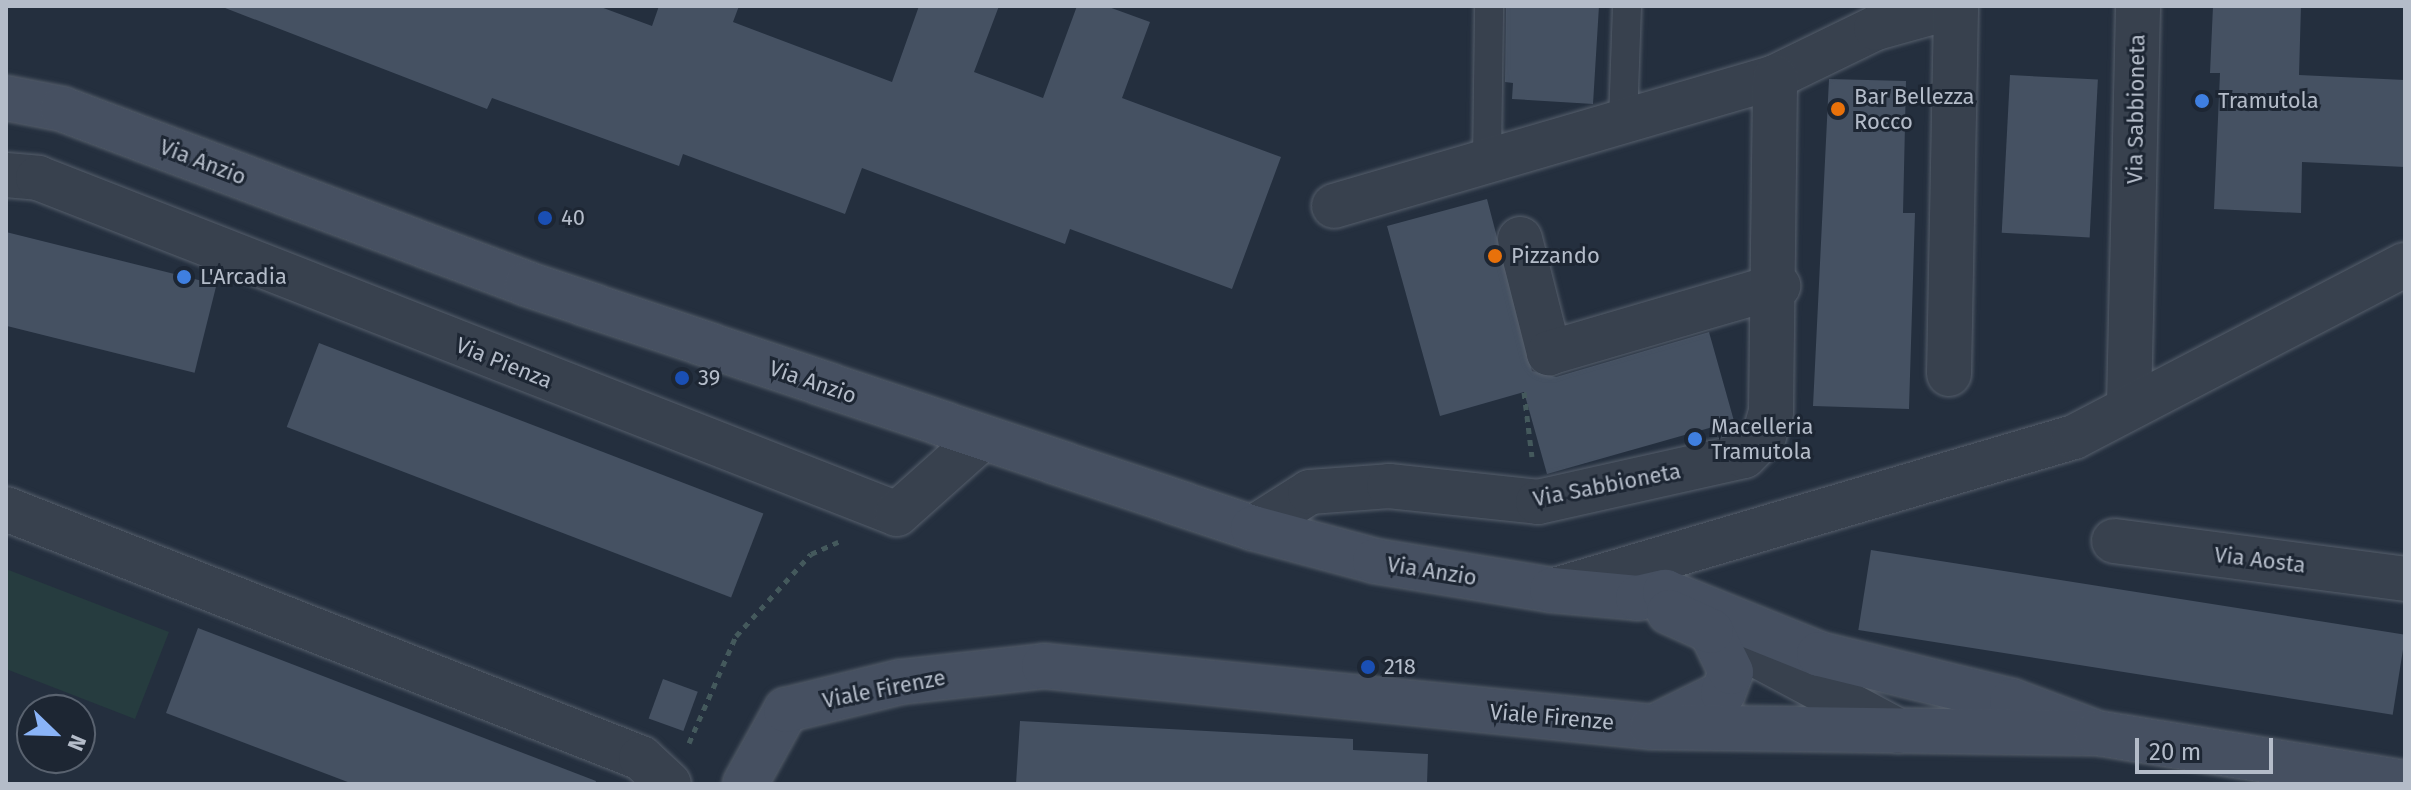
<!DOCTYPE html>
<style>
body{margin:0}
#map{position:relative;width:2411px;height:790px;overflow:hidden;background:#242f3e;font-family:"Fira Sans",sans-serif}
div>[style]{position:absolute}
.green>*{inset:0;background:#263c3f}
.building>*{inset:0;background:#455162;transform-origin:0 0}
.path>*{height:5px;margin-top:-2.5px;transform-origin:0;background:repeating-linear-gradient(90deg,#44595c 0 6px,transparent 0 12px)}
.roads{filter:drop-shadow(0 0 2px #565f6c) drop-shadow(0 0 2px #565f6c)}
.lane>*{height:28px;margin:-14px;padding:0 14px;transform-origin:14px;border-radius:14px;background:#38414e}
.street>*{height:44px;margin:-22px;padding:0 22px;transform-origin:22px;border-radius:22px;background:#38414e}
.secondary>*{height:44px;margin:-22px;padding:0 22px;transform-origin:22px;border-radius:22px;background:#465061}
.dots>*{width:22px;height:22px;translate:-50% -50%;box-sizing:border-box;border:4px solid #1d2633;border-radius:50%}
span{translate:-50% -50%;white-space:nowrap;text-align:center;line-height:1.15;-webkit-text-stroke:6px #1d2633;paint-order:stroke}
.poi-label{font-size:22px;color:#b4bcc9}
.left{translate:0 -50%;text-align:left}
.street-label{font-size:22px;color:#b4bcc9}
.frame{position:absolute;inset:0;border:8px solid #b4bcc9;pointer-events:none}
.north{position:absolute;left:16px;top:694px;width:80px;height:80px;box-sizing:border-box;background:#1d2633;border:2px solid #59626f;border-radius:50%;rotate:113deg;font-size:22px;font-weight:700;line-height:32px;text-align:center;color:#b4bcc9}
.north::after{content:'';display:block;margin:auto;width:28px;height:36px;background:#8ab4f8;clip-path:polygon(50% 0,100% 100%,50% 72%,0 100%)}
.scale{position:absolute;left:2135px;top:738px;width:138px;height:36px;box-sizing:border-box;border:4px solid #b4bcc9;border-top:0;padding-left:10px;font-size:24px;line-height:28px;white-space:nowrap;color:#b4bcc9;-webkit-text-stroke:6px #1d2633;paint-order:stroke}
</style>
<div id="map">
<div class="green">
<div style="clip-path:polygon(6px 569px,169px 632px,135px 719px,6px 669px)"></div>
</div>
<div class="building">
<div style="clip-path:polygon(220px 6px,598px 6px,652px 26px,659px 6px,739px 6px,733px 22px,892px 82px,919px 6px,999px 6px,974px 72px,1043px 98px,1077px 6px,1106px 6px,1150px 22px,1122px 98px,1281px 157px,1232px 289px,1070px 229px,1065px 244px,862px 168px,845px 214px,683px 154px,679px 166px,492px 98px,487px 109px)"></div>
<div style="clip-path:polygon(1506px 6px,1599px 6px,1593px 104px,1512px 99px,1513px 83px,1505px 82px)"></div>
<div style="clip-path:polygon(2213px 6px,2301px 6px,2299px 75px,2405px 80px,2405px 167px,2302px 162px,2301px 213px,2214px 209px,2220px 73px,2210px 73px)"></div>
<div style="left:2010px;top:75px;width:88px;height:158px;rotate:3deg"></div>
<div style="clip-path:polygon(1829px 79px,1906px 81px,1903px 213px,1915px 213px,1909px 409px,1813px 406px)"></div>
<div style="clip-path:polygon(1487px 199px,1532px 371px,1556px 377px,1709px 332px,1734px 421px,1547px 474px,1524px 392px,1440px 416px,1387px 226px)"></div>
<div style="left:6px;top:232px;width:217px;height:91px;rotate:14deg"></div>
<div style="left:319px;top:343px;width:476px;height:90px;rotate:21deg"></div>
<div style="left:1871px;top:550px;width:541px;height:81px;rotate:9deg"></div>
<div style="clip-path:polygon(198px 628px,596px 781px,595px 784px,353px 784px,166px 713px)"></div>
<div style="left:663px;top:679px;width:37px;height:42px;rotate:20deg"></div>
<div style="clip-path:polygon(1020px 721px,1353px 739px,1353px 750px,1428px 754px,1427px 784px,1016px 784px)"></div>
</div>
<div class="path">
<div style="left:1524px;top:392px;width:65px;rotate:83deg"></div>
<div style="left:689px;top:743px;width:117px;rotate:-66.3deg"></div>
<div style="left:736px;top:636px;width:111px;rotate:-47.6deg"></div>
<div style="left:811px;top:554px;width:30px;rotate:-24deg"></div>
</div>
<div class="roads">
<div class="lane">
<div style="left:1623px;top:121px;width:115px;rotate:-88deg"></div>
<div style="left:1487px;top:158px;width:152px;rotate:-89.2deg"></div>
</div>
<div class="street">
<div style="left:6px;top:175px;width:32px;rotate:5deg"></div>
<div style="left:38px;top:178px;width:922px;rotate:21.36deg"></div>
<div style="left:897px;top:514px;width:113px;rotate:-41.8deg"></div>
<div style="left:1334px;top:206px;width:459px;rotate:-16.3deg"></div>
<div style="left:1775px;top:77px;width:112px;rotate:-25.9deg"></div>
<div style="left:1876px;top:28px;width:82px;rotate:-15.6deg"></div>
<div style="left:1520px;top:239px;width:118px;rotate:75.7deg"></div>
<div style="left:1549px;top:353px;width:239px;rotate:-16.3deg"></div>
<div style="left:1949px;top:374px;width:368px;rotate:-88.9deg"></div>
<div style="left:2129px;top:404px;width:398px;rotate:-88.7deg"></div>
<div style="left:6px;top:509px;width:682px;rotate:21.41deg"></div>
<div style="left:641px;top:758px;width:38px;rotate:43deg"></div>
<div style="left:1253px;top:528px;width:67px;rotate:-32.3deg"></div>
<div style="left:1310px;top:492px;width:79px;rotate:-4.3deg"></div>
<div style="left:1389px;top:486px;width:150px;rotate:6.1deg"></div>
<div style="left:1538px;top:502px;width:211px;rotate:-12.6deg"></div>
<div style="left:1744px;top:456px;width:28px;rotate:-45deg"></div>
<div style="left:1764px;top:436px;width:25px;rotate:-74deg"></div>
<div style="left:1771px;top:412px;width:335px;rotate:-89.3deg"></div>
<div style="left:2114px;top:541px;width:293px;rotate:7.4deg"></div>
<div style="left:1555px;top:590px;width:541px;rotate:-16.43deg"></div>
<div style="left:2074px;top:437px;width:373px;rotate:-27.5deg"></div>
<div style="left:1711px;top:631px;width:212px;rotate:28.1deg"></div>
</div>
<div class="secondary">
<div style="left:6px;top:98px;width:57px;rotate:11.1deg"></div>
<div style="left:62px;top:109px;width:497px;rotate:20.6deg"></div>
<div style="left:527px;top:284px;width:766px;rotate:18.58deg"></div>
<div style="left:1253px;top:528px;width:126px;rotate:15.1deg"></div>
<div style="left:1375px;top:561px;width:179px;rotate:9.3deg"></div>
<div style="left:1552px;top:590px;width:86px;rotate:5.3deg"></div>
<div style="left:1638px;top:598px;width:28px;rotate:-13deg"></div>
<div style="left:1665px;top:592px;width:166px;rotate:21.9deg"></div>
<div style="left:1819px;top:654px;width:199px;rotate:13.7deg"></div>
<div style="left:2012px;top:701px;width:91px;rotate:20.6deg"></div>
<div style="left:1662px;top:723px;width:68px;rotate:-26.2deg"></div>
<div style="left:1723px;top:693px;width:22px;rotate:-69deg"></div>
<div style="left:1731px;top:672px;width:46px;rotate:-116deg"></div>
<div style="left:1711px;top:631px;width:46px;rotate:-155.7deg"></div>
<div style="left:745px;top:784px;width:85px;rotate:-61deg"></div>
<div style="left:786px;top:710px;width:117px;rotate:-13.8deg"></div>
<div style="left:900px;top:682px;width:145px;rotate:-6.3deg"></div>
<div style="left:1044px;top:666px;width:611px;rotate:5.73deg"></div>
<div style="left:1652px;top:727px;width:445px;rotate:0.8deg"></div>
<div style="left:2097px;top:733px;width:312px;rotate:9.2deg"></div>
</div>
</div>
<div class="dots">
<div style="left:2202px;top:101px;background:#3f7fe0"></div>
<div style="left:1838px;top:109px;background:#e8710a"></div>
<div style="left:545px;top:218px;background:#1a4fb4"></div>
<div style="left:1495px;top:256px;background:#e8710a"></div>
<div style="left:184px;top:277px;background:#3f7fe0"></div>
<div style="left:682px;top:378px;background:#1a4fb4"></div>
<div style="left:1695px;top:439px;background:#3f7fe0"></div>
<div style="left:1368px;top:667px;background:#1a4fb4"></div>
</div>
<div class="poi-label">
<span class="left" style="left:1854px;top:109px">Bar Bellezza<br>Rocco</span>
<span class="left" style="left:2218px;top:101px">Tramutola</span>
<span class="left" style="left:561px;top:218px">40</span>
<span class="left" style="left:1511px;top:256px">Pizzando</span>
<span class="left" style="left:200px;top:277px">L'Arcadia</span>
<span class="left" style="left:698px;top:378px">39</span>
<span class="left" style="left:1711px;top:439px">Macelleria<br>Tramutola</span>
<span class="left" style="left:1384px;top:667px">218</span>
</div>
<div class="street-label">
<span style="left:2136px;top:109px;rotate:-89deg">Via Sabbioneta</span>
<span style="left:203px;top:162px;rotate:21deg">Via Anzio</span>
<span style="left:504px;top:363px;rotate:22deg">Via Pienza</span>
<span style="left:813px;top:382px;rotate:19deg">Via Anzio</span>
<span style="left:1607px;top:485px;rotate:-11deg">Via Sabbioneta</span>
<span style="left:2260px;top:560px;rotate:7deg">Via Aosta</span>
<span style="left:1432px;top:571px;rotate:9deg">Via Anzio</span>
<span style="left:884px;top:689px;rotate:-11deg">Viale Firenze</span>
<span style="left:1552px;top:717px;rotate:5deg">Viale Firenze</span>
</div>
<div class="frame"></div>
<div class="north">N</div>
<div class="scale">20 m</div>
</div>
